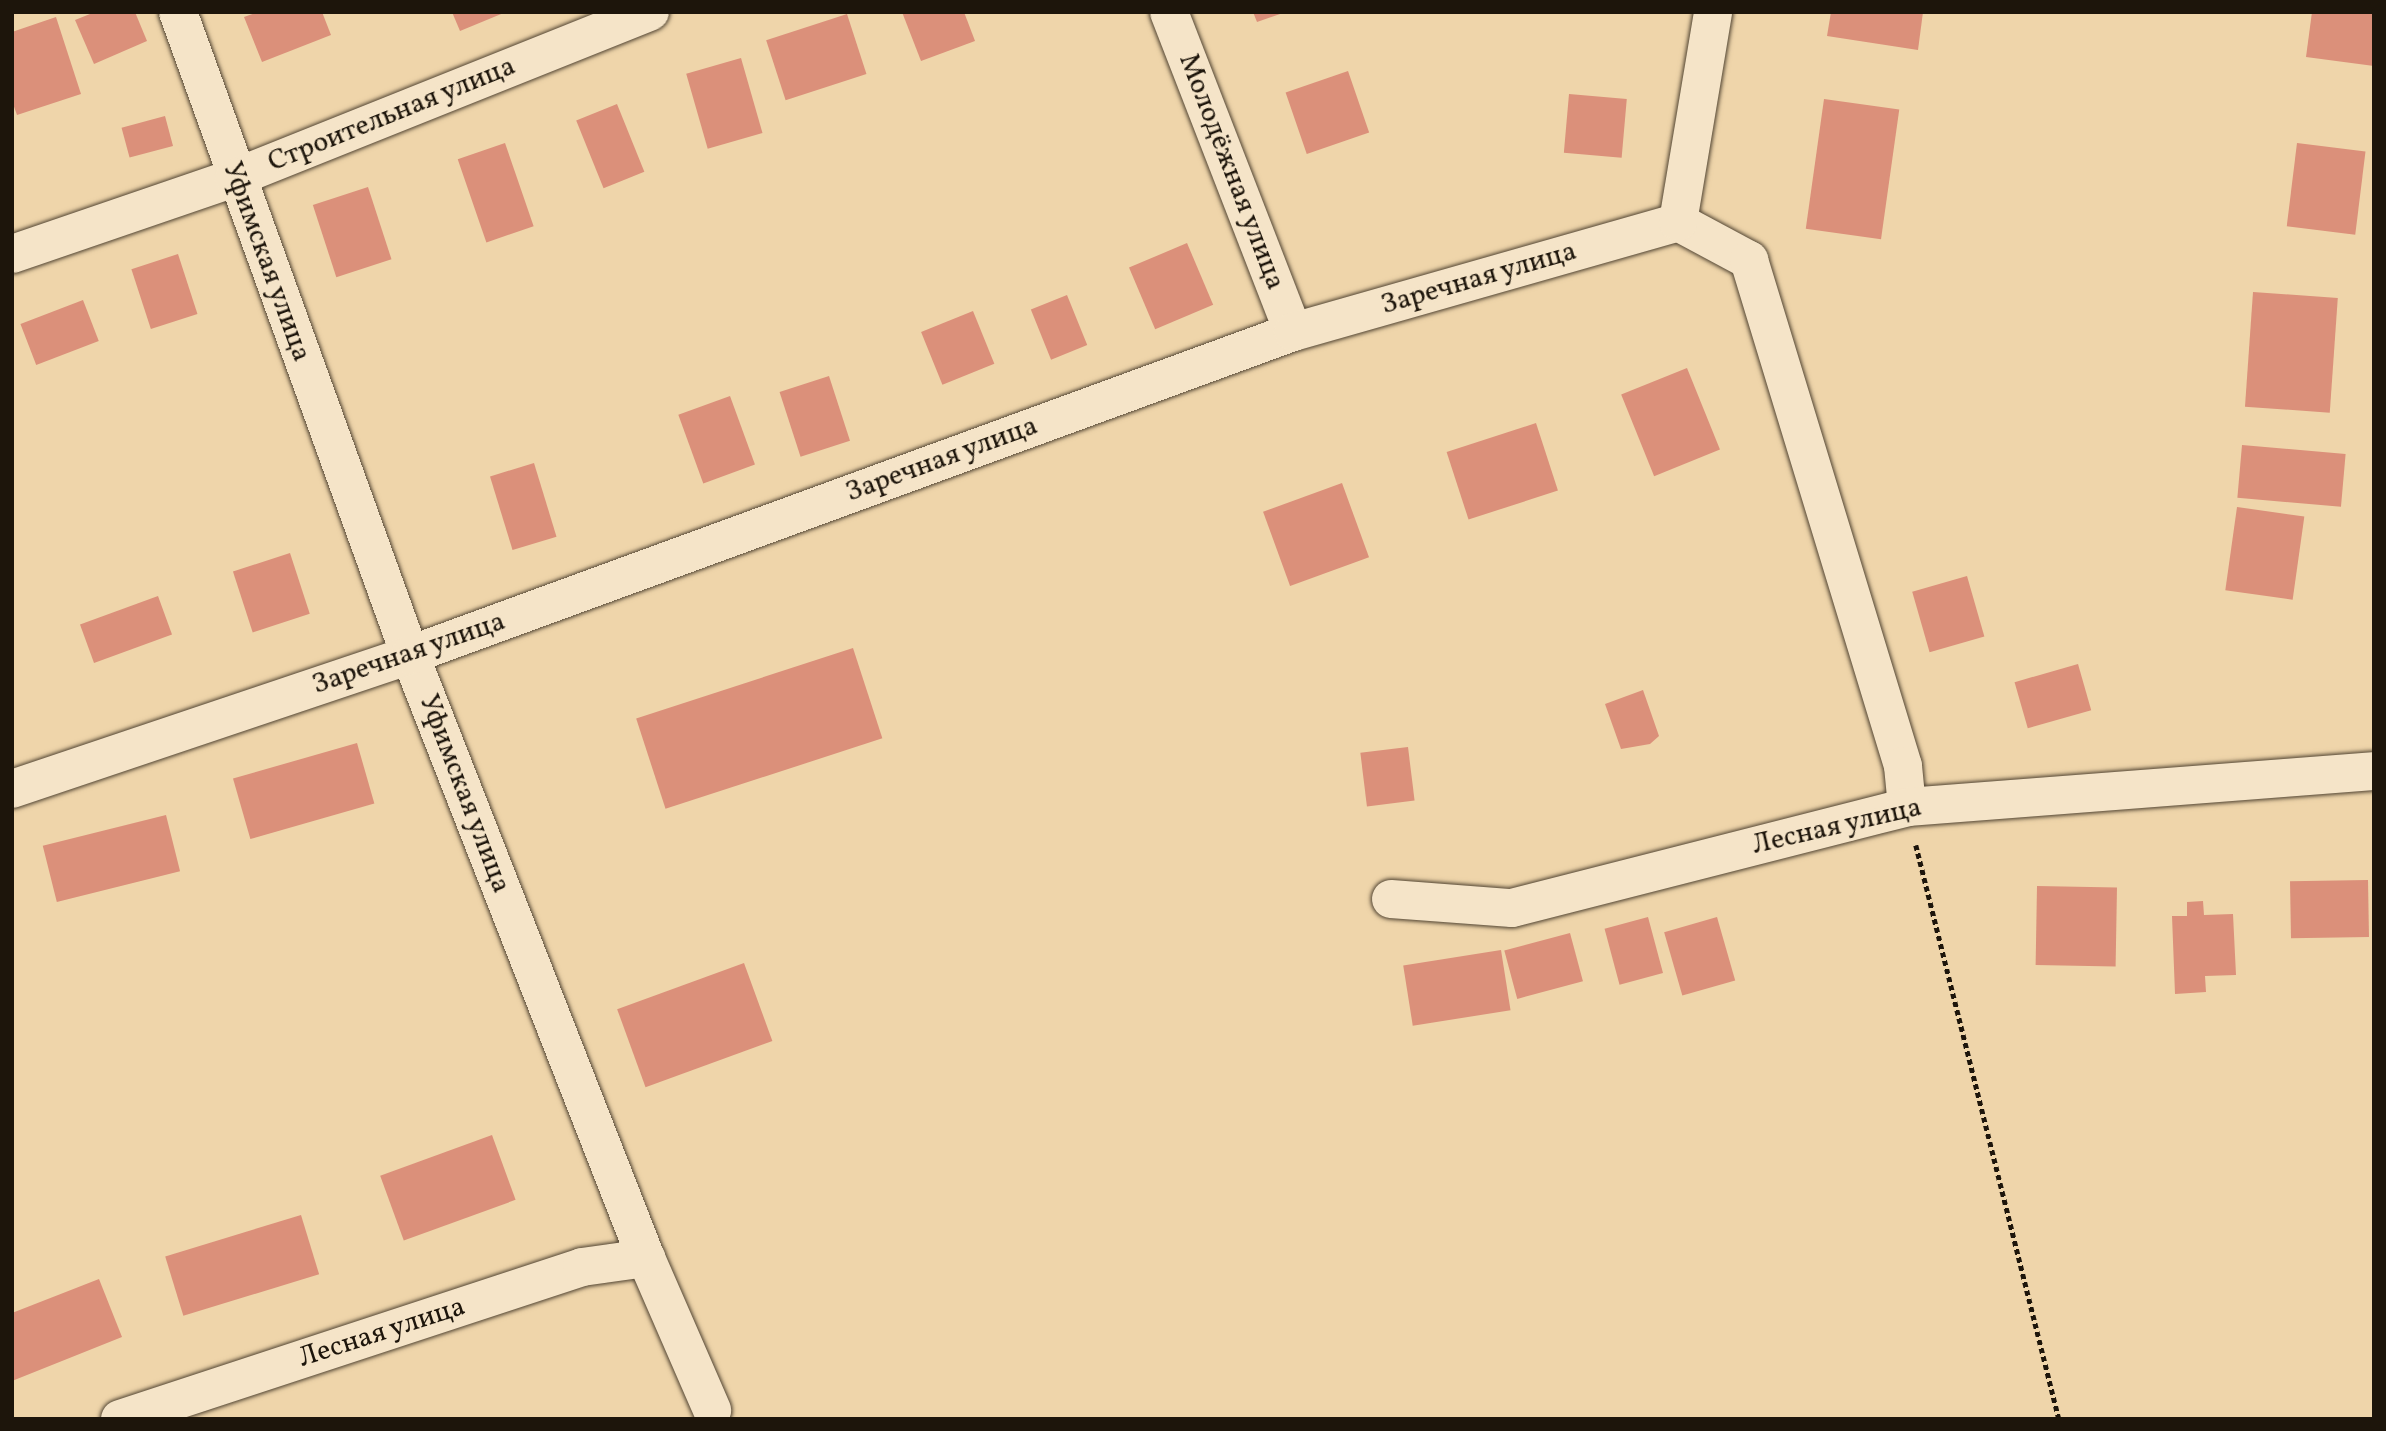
<!DOCTYPE html>
<meta charset="utf-8">
<style>
body{margin:0}
#map{position:relative;width:2386px;height:1431px;overflow:hidden;background:#efd5aa;font-family:Vollkorn,serif}
div>[style]{position:absolute}
.building>*{inset:0;background:#db907a;transform-origin:0 0}
.path>*{height:4.5px;margin-top:-2.25px;transform-origin:0;background:repeating-linear-gradient(90deg,#1d150b 0 5px,transparent 0 8.5px)}
.roads{filter:drop-shadow(0 0 2px #524533) drop-shadow(0 0 2px #524533)}
.minor>*{height:38px;margin:-19px;padding:0 19px;transform-origin:19px;border-radius:19px;background:#f5e4c8}
span{translate:-50% -50%;white-space:nowrap;text-align:center;line-height:1.15;-webkit-text-stroke:5px #f5e4c8;paint-order:stroke}
.street-label{font-size:28px;color:#1d150b}
.frame{position:absolute;inset:0;border:14px solid #1d150b;pointer-events:none}
</style>
<div id="map">
<div class="building">
<div style="clip-path:polygon(95px 12px,135px 12px,147px 41px,94px 64px,75px 20px)"></div>
<div style="clip-path:polygon(258px 12px,322px 12px,331px 35px,262px 62px,244px 17px)"></div>
<div style="clip-path:polygon(452px 12px,506px 12px,460px 31px)"></div>
<div style="clip-path:polygon(902px 12px,964px 12px,975px 41px,921px 61px)"></div>
<div style="clip-path:polygon(1253px 12px,1283px 12px,1283px 13px,1257px 22px)"></div>
<div style="clip-path:polygon(1831px 12px,1923px 12px,1918px 50px,1827px 36px)"></div>
<div style="clip-path:polygon(2312px 12px,2374px 12px,2374px 66px,2306px 57px)"></div>
<div style="left:847px;top:14px;width:63px;height:85px;rotate:72deg"></div>
<div style="clip-path:polygon(56px 17px,81px 94px,17px 115px,12px 101px,12px 32px)"></div>
<div style="left:741px;top:58px;width:78px;height:57px;rotate:74deg"></div>
<div style="left:1348px;top:71px;width:65px;height:66px;rotate:71deg"></div>
<div style="left:1569px;top:94px;width:58px;height:59px;rotate:5deg"></div>
<div style="left:1824px;top:99px;width:76px;height:131px;rotate:8deg"></div>
<div style="left:617px;top:104px;width:73px;height:44px;rotate:68deg"></div>
<div style="left:165px;top:116px;width:31px;height:45px;rotate:75deg"></div>
<div style="left:505px;top:143px;width:88px;height:50px;rotate:71deg"></div>
<div style="left:2297px;top:143px;width:69px;height:84px;rotate:7deg"></div>
<div style="left:368px;top:187px;width:76px;height:58px;rotate:72deg"></div>
<div style="left:1187px;top:243px;width:67px;height:63px;rotate:67deg"></div>
<div style="left:178px;top:254px;width:63px;height:49px;rotate:72deg"></div>
<div style="left:2253px;top:292px;width:85px;height:115px;rotate:4deg"></div>
<div style="left:1067px;top:295px;width:54px;height:39px;rotate:68deg"></div>
<div style="left:83px;top:300px;width:44px;height:67px;rotate:69deg"></div>
<div style="left:973px;top:311px;width:57px;height:56px;rotate:68deg"></div>
<div style="left:1687px;top:368px;width:88px;height:71px;rotate:68deg"></div>
<div style="left:829px;top:376px;width:68px;height:52px;rotate:72deg"></div>
<div style="left:730px;top:396px;width:73px;height:55px;rotate:70deg"></div>
<div style="left:1536px;top:423px;width:71px;height:94px;rotate:72deg"></div>
<div style="left:2242px;top:445px;width:104px;height:53px;rotate:5deg"></div>
<div style="left:534px;top:463px;width:77px;height:46px;rotate:73deg"></div>
<div style="left:1342px;top:483px;width:79px;height:84px;rotate:70deg"></div>
<div style="left:2237px;top:507px;width:68px;height:84px;rotate:8deg"></div>
<div style="left:290px;top:553px;width:64px;height:60px;rotate:72deg"></div>
<div style="left:1967px;top:576px;width:63px;height:57px;rotate:74deg"></div>
<div style="left:158px;top:596px;width:41px;height:83px;rotate:70deg"></div>
<div style="left:853px;top:648px;width:95px;height:228px;rotate:72deg"></div>
<div style="left:2078px;top:664px;width:48px;height:66px;rotate:74deg"></div>
<div style="clip-path:polygon(1643px 690px,1659px 736px,1650px 744px,1621px 749px,1605px 704px)"></div>
<div style="left:357px;top:743px;width:63px;height:129px;rotate:74deg"></div>
<div style="left:1408px;top:747px;width:54px;height:48px;rotate:83deg"></div>
<div style="left:166px;top:815px;width:58px;height:127px;rotate:76deg"></div>
<div style="left:2368px;top:880px;width:57px;height:78px;rotate:89deg"></div>
<div style="left:2037px;top:886px;width:80px;height:79px;rotate:1deg"></div>
<div style="clip-path:polygon(2203px 901px,2204px 915px,2233px 914px,2236px 975px,2205px 976px,2206px 992px,2175px 994px,2172px 916px,2187px 916px,2187px 902px)"></div>
<div style="left:1648px;top:917px;width:58px;height:45px;rotate:75deg"></div>
<div style="left:1717px;top:917px;width:66px;height:55px;rotate:74deg"></div>
<div style="left:1570px;top:933px;width:50px;height:68px;rotate:75deg"></div>
<div style="left:1501px;top:950px;width:61px;height:99px;rotate:81deg"></div>
<div style="left:744px;top:963px;width:83px;height:135px;rotate:70deg"></div>
<div style="left:492px;top:1135px;width:69px;height:119px;rotate:70deg"></div>
<div style="left:301px;top:1215px;width:62px;height:142px;rotate:73deg"></div>
<div style="clip-path:polygon(99px 1279px,122px 1337px,12px 1381px,12px 1313px)"></div>
</div>
<div class="path">
<div style="left:1916px;top:845px;width:592px;rotate:76.01deg"></div>
</div>
<div class="roads">
<div class="minor">
<div style="left:178px;top:12px;width:684px;rotate:70.16deg"></div>
<div style="left:410px;top:655px;width:648px;rotate:68.63deg"></div>
<div style="left:646px;top:1258px;width:166px;rotate:66.5deg"></div>
<div style="left:1169px;top:12px;width:343px;rotate:68.8deg"></div>
<div style="left:1678px;top:222px;width:81px;rotate:28.2deg"></div>
<div style="left:1749px;top:260px;width:529px;rotate:73.07deg"></div>
<div style="left:1903px;top:766px;width:41px;rotate:84.4deg"></div>
<div style="left:12px;top:254px;width:235px;rotate:-18.9deg"></div>
<div style="left:234px;top:178px;width:448px;rotate:-21.8deg"></div>
<div style="left:12px;top:789px;width:420px;rotate:-18.6deg"></div>
<div style="left:410px;top:655px;width:940px;rotate:-20.09deg"></div>
<div style="left:1293px;top:332px;width:400px;rotate:-15.9deg"></div>
<div style="left:1678px;top:222px;width:213px;rotate:-80.5deg"></div>
<div style="left:1391px;top:899px;width:121px;rotate:4.3deg"></div>
<div style="left:1512px;top:908px;width:408px;rotate:-14.3deg"></div>
<div style="left:1907px;top:807px;width:468px;rotate:-4.4deg"></div>
<div style="left:120px;top:1419px;width:486px;rotate:-18.2deg"></div>
<div style="left:582px;top:1267px;width:65px;rotate:-8deg"></div>
</div>
</div>
<div class="street-label">
<span style="left:392px;top:115px;rotate:-22deg">Строительная улица</span>
<span style="left:1231px;top:172px;rotate:69deg">Молодёжная улица</span>
<span style="left:266px;top:262px;rotate:70deg">Уфимская улица</span>
<span style="left:1479px;top:279px;rotate:-16deg">Заречная улица</span>
<span style="left:942px;top:460px;rotate:-20deg">Заречная улица</span>
<span style="left:409px;top:654px;rotate:-19deg">Заречная улица</span>
<span style="left:464px;top:794px;rotate:69deg">Уфимская улица</span>
<span style="left:1837px;top:827px;rotate:-13deg">Лесная улица</span>
<span style="left:382px;top:1333px;rotate:-18deg">Лесная улица</span>
</div>
<div class="frame"></div>
</div>
